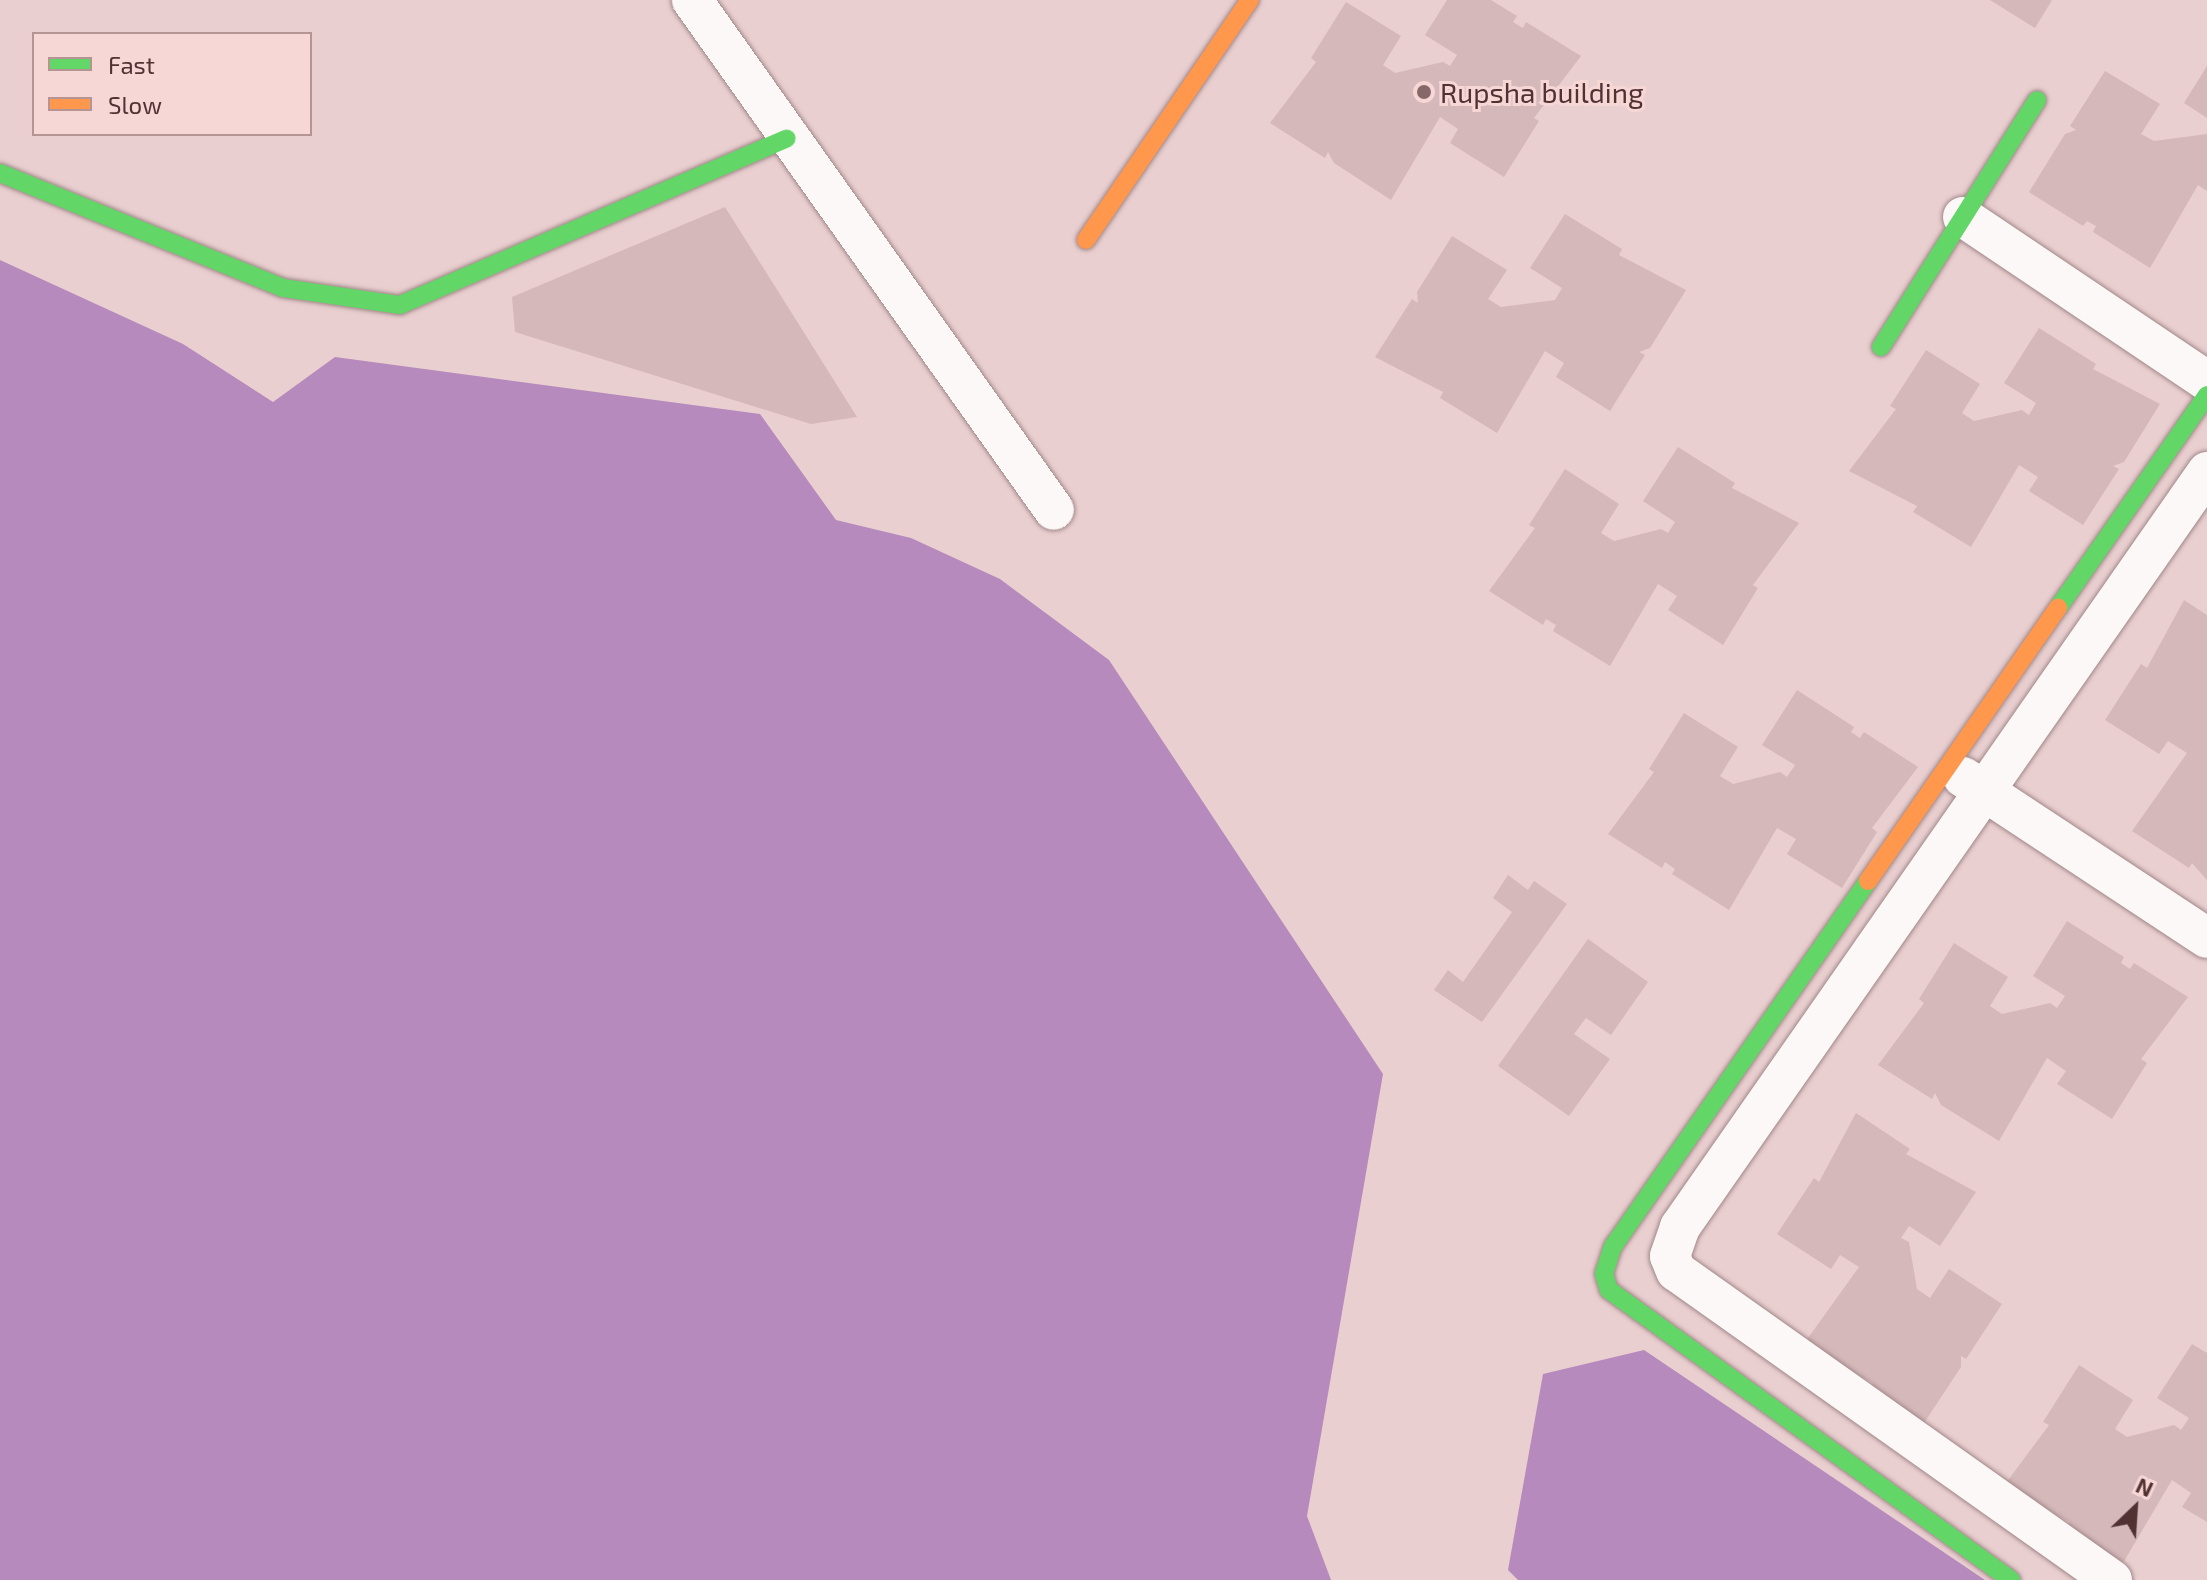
<!DOCTYPE html>
<style>
body{margin:0}
#map{position:relative;width:2207px;height:1580px;overflow:hidden;background:#eacfd0;font-family:"Exo 2",sans-serif}
div>[style]{position:absolute}
.water>*{inset:0;background:#b68abc}
.building>*{inset:0;background:#d5b8ba}
.roads{filter:drop-shadow(0 0 2px #a08788) drop-shadow(0 0 2px #a08788)}
.street>*{height:40px;margin:-20px;padding:0 20px;transform-origin:20px;border-radius:20px;background:#fcf8f8}
.fast>*{height:18px;margin:-9px;padding:0 9px;transform-origin:9px;border-radius:9px;background:#63d668}
.slow>*{height:18px;margin:-9px;padding:0 9px;transform-origin:9px;border-radius:9px;background:#ff974d}
.dots>*{width:22px;height:22px;translate:-50% -50%;box-sizing:border-box;border:4px solid #f7d6d6;border-radius:50%}
span{translate:-50% -50%;white-space:nowrap;text-align:center;line-height:1.15;-webkit-text-stroke:6px #f7d6d6;paint-order:stroke}
.poi-label{font-size:28px;color:#513132}
.left{translate:0 -50%;text-align:left}
.legend{position:absolute;left:32px;top:32px;width:280px;height:104px;box-sizing:border-box;background:#f7d6d6;border:2px solid #b59494;margin:0;padding:10px 14px;list-style:none;font-size:24px;color:#513132}
.legend li{display:flex;align-items:center;gap:16px;height:40px}
.legend b{width:40px;border:2px solid #b59494}
.north{position:absolute;left:2095px;top:1468px;width:80px;height:80px;-webkit-text-stroke:6px #f7d6d6;paint-order:stroke;rotate:25deg;font-size:22px;font-weight:700;line-height:32px;text-align:center;color:#513132}
.north::after{content:'';display:block;margin:auto;width:28px;height:36px;background:#513132;clip-path:polygon(50% 0,100% 100%,50% 72%,0 100%)}
</style>
<div id="map">
<div class="water">
<div style="clip-path:polygon(0 260px,183px 344px,273px 402px,335px 357px,760px 414px,836px 520px,911px 538px,1000px 579px,1109px 660px,1383px 1074px,1307px 1516px,1331px 1580px,0 1580px)"></div>
<div style="clip-path:polygon(1644px 1350px,1985px 1580px,1518px 1580px,1508px 1570px,1543px 1374px)"></div>
</div>
<div class="building">
<div style="clip-path:polygon(1447px 0,1491px 0,1517px 16px,1513px 22px,1523px 28px,1526px 22px,1581px 56px,1534px 118px,1539px 121px,1504px 177px,1450px 143px,1458px 129px,1440px 117px,1391px 200px,1334px 163px,1328px 152px,1325px 158px,1270px 123px,1316px 62px,1311px 58px,1346px 2px,1401px 36px,1383px 65px,1395px 73px,1443px 62px,1450px 66px,1457px 55px,1425px 35px)"></div>
<div style="clip-path:polygon(1990px 0,2052px 0,2035px 28px)"></div>
<div style="clip-path:polygon(2207px 66px,2207px 118px,2184px 103px)"></div>
<div style="clip-path:polygon(2105px 71px,2160px 104px,2141px 134px,2154px 141px,2207px 134px,2207px 191px,2198px 185px,2150px 268px,2093px 232px,2096px 226px,2087px 221px,2083px 226px,2029px 192px,2065px 134px,2076px 130px,2070px 126px)"></div>
<div style="clip-path:polygon(725px 207px,857px 417px,811px 424px,515px 332px,512px 297px)"></div>
<div style="clip-path:polygon(1565px 214px,1622px 249px,1619px 255px,1686px 290px,1650px 348px,1639px 352px,1645px 355px,1610px 411px,1556px 377px,1564px 363px,1545px 351px,1497px 433px,1440px 398px,1443px 392px,1375px 357px,1412px 299px,1418px 303px,1417px 292px,1452px 236px,1507px 270px,1488px 299px,1501px 307px,1555px 300px,1562px 288px,1530px 268px)"></div>
<div style="clip-path:polygon(2039px 328px,2096px 364px,2093px 369px,2160px 404px,2124px 462px,2113px 466px,2119px 469px,2083px 525px,2029px 491px,2038px 477px,2019px 465px,1971px 547px,1913px 512px,1917px 506px,1849px 471px,1896px 409px,1890px 406px,1926px 350px,1980px 384px,1962px 413px,1974px 421px,2022px 410px,2029px 415px,2036px 403px,2004px 383px)"></div>
<div style="clip-path:polygon(1678px 447px,1735px 483px,1732px 488px,1799px 523px,1753px 585px,1758px 588px,1723px 645px,1668px 610px,1677px 596px,1658px 584px,1610px 666px,1553px 631px,1556px 625px,1546px 619px,1543px 625px,1489px 591px,1535px 528px,1529px 525px,1565px 469px,1619px 504px,1601px 533px,1614px 541px,1661px 529px,1668px 533px,1675px 522px,1643px 501px)"></div>
<div style="clip-path:polygon(2184px 600px,2207px 615px,2207px 880px,2192px 863px,2189px 868px,2132px 831px,2187px 753px,2168px 741px,2159px 754px,2105px 720px,2141px 664px,2147px 668px)"></div>
<div style="clip-path:polygon(1797px 690px,1854px 727px,1851px 732px,1860px 738px,1864px 732px,1918px 767px,1872px 828px,1877px 832px,1842px 888px,1787px 854px,1796px 839px,1777px 828px,1729px 910px,1672px 874px,1675px 869px,1665px 862px,1662px 868px,1608px 834px,1654px 772px,1649px 769px,1684px 713px,1738px 747px,1720px 776px,1733px 784px,1780px 772px,1787px 777px,1795px 765px,1762px 745px)"></div>
<div style="clip-path:polygon(1508px 875px,1528px 890px,1534px 881px,1567px 904px,1482px 1022px,1434px 990px,1448px 970px,1463px 982px,1512px 912px,1493px 898px)"></div>
<div style="clip-path:polygon(2067px 921px,2124px 957px,2121px 963px,2130px 969px,2134px 963px,2188px 997px,2141px 1059px,2147px 1063px,2112px 1119px,2057px 1084px,2066px 1071px,2047px 1058px,1999px 1141px,1941px 1105px,1935px 1093px,1932px 1099px,1878px 1065px,1924px 1003px,1919px 999px,1954px 943px,2008px 977px,1990px 1006px,2002px 1014px,2050px 1003px,2057px 1008px,2065px 996px,2033px 976px)"></div>
<div style="clip-path:polygon(1588px 939px,1648px 982px,1611px 1035px,1586px 1018px,1574px 1034px,1610px 1059px,1569px 1116px,1498px 1066px)"></div>
<div style="clip-path:polygon(1856px 1113px,1910px 1149px,1906px 1154px,1976px 1192px,1940px 1246px,1909px 1226px,1901px 1238px,1909px 1242px,1917px 1289px,1930px 1298px,1949px 1269px,2002px 1304px,1966px 1359px,1961px 1356px,1961px 1367px,1924px 1423px,1870px 1389px,1873px 1383px,1803px 1345px,1859px 1267px,1840px 1255px,1831px 1269px,1777px 1234px,1814px 1178px,1819px 1182px)"></div>
<div style="clip-path:polygon(2192px 1344px,2207px 1353px,2207px 1522px,2182px 1507px,2191px 1493px,2172px 1480px,2123px 1563px,2066px 1527px,2070px 1522px,2003px 1487px,2049px 1425px,2043px 1422px,2079px 1365px,2133px 1400px,2115px 1429px,2127px 1437px,2174px 1425px,2181px 1430px,2189px 1418px,2157px 1398px)"></div>
</div>
<div class="roads">
<div class="street">
<div style="left:692px;top:0;width:625px;rotate:54.63deg"></div>
<div style="left:1963px;top:217px;width:294px;rotate:33.9deg"></div>
<div style="left:1963px;top:777px;width:292px;rotate:33.4deg"></div>
<div style="left:2112px;top:1580px;width:534px;rotate:-144.67deg"></div>
<div style="left:1676px;top:1271px;width:16px;rotate:-112deg"></div>
<div style="left:1670px;top:1256px;width:31px;rotate:-71deg"></div>
<div style="left:1680px;top:1227px;width:921px;rotate:-55.08deg"></div>
</div>
<div class="fast">
<div style="left:0;top:173px;width:305px;rotate:22.1deg"></div>
<div style="left:283px;top:288px;width:118px;rotate:8.3deg"></div>
<div style="left:400px;top:305px;width:421px;rotate:-23.3deg"></div>
<div style="left:1881px;top:347px;width:292px;rotate:-57.7deg"></div>
<div style="left:2058px;top:608px;width:260px;rotate:-55deg"></div>
<div style="left:1868px;top:881px;width:445px;rotate:124.9deg"></div>
<div style="left:1613px;top:1246px;width:29px;rotate:108deg"></div>
<div style="left:1604px;top:1274px;width:17px;rotate:73deg"></div>
<div style="left:1609px;top:1290px;width:496px;rotate:35.8deg"></div>
</div>
<div class="slow">
<div style="left:1086px;top:240px;width:291px;rotate:-55.7deg"></div>
<div style="left:1868px;top:881px;width:333px;rotate:-55.2deg"></div>
</div>
</div>
<div class="dots">
<div style="left:1424px;top:92px;background:#876869"></div>
</div>
<div class="poi-label">
<span class="left" style="left:1440px;top:92px">Rupsha building</span>
</div>
<ul class="legend">
<li><b style="height:10px;background:#63d668"></b>Fast</li>
<li><b style="height:10px;background:#ff974d"></b>Slow</li>
</ul>
<div class="north">N</div>
</div>
